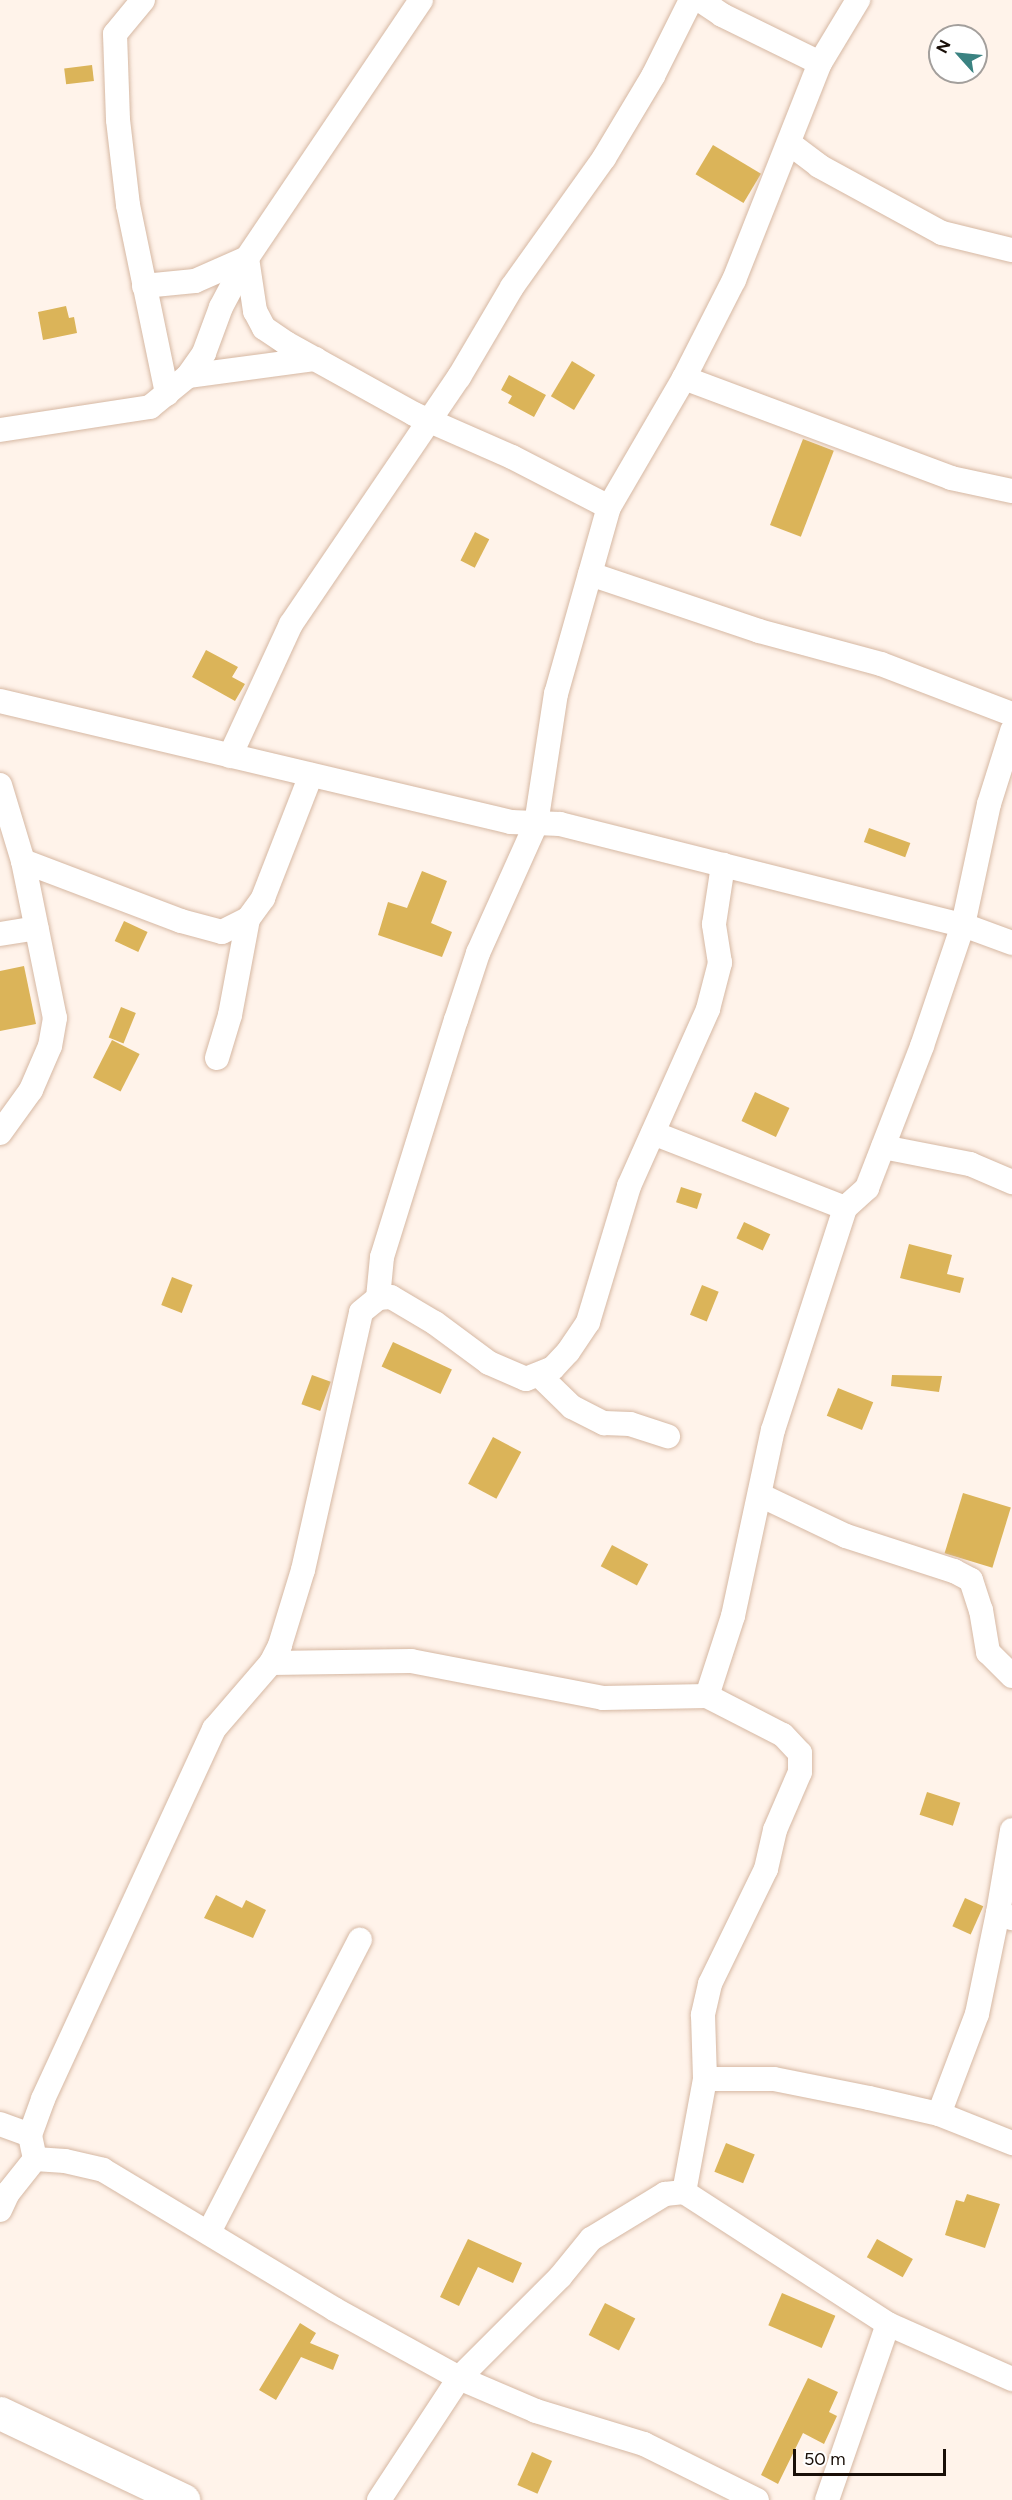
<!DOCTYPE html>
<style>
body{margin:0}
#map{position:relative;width:1012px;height:2500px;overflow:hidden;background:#fff3ea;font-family:Figtree,sans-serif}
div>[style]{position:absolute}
.building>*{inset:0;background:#dbb459;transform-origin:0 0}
.roads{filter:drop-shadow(0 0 2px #d6b8a3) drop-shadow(0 0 2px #d6b8a3)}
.street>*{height:24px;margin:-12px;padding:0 12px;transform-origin:12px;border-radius:12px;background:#fff}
.secondary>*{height:33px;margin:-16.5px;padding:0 16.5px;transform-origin:16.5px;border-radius:16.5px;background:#fff}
span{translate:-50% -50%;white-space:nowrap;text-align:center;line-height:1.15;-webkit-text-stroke:4.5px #fff;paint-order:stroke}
.north{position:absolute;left:928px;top:24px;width:60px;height:60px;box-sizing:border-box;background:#fff;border:2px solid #a39f9c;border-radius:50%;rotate:297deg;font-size:16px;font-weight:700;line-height:24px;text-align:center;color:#190f08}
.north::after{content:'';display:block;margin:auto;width:21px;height:27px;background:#3a8281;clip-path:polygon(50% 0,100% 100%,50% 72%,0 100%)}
.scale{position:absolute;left:793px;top:2449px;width:153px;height:27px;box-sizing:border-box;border:3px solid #190f08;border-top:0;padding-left:8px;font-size:18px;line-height:21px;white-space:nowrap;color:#190f08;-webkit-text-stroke:4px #fff;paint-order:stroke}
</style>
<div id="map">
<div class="building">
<div style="left:92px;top:65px;width:16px;height:28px;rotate:83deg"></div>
<div style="left:713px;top:145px;width:56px;height:34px;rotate:31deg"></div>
<div style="clip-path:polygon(66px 306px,69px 318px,74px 317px,77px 333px,43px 340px,38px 312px)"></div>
<div style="left:572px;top:361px;width:27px;height:41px;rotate:31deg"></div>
<div style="clip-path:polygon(509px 375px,546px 395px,534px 417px,508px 403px,512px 396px,501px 390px)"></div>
<div style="left:803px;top:439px;width:33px;height:92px;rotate:21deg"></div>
<div style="left:475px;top:532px;width:16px;height:32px;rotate:27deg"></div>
<div style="clip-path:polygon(206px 650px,238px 667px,232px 677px,245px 684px,235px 701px,192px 677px)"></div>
<div style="left:869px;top:828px;width:44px;height:15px;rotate:20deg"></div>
<div style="clip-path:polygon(422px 871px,447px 881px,431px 923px,452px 932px,442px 957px,378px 935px,388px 902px,407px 908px)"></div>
<div style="left:124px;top:921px;width:26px;height:22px;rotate:25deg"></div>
<div style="clip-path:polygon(24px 966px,36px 1024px,0 1031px,0 971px)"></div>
<div style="left:121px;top:1007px;width:16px;height:33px;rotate:22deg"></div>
<div style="left:112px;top:1040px;width:31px;height:42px;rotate:27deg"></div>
<div style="left:755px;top:1092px;width:38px;height:32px;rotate:25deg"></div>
<div style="left:681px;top:1187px;width:22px;height:16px;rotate:18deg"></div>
<div style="left:744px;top:1222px;width:29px;height:18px;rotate:25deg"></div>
<div style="clip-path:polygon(909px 1244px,952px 1255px,947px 1274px,964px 1278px,960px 1293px,900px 1278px)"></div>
<div style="left:172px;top:1277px;width:22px;height:30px;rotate:21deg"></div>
<div style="left:702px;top:1285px;width:18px;height:32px;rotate:22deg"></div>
<div style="left:393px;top:1342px;width:65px;height:27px;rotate:25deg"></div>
<div style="left:312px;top:1375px;width:20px;height:31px;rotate:20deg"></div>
<div style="clip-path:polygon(892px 1375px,942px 1376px,939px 1392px,891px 1386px)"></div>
<div style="left:838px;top:1388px;width:38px;height:30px;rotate:22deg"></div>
<div style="left:493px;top:1437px;width:32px;height:53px;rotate:28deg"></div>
<div style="left:963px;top:1493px;width:50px;height:63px;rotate:17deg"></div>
<div style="left:612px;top:1545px;width:41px;height:24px;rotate:28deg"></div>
<div style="left:927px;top:1792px;width:35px;height:24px;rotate:18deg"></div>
<div style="clip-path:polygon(216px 1895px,242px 1908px,246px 1900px,266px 1910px,253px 1938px,204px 1918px)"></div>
<div style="left:965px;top:1898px;width:20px;height:31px;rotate:24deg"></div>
<div style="left:726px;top:2143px;width:31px;height:31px;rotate:22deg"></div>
<div style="clip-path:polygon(967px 2194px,1000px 2204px,985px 2248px,945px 2235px,956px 2200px,964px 2202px)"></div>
<div style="clip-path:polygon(468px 2239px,522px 2263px,513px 2283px,478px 2267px,459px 2306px,440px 2297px)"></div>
<div style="left:877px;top:2239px;width:41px;height:21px;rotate:29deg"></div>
<div style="left:782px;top:2293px;width:58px;height:35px;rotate:23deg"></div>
<div style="left:605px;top:2303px;width:34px;height:36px;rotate:27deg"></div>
<div style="clip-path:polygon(300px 2323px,316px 2333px,310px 2343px,339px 2355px,333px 2370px,301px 2357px,276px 2400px,259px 2390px)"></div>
<div style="clip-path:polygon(808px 2378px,838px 2392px,829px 2412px,837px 2416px,824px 2444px,803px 2433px,778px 2484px,761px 2475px)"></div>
<div style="left:532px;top:2452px;width:22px;height:36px;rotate:24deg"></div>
</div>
<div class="roads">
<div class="street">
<div style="left:143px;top:0;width:44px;rotate:129.5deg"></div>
<div style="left:115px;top:34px;width:86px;rotate:88deg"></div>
<div style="left:118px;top:120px;width:86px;rotate:83.3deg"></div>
<div style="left:128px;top:205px;width:193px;rotate:78.3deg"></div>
<div style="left:700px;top:0;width:27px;rotate:34deg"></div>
<div style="left:722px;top:15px;width:109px;rotate:26.1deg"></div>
<div style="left:789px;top:143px;width:38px;rotate:37deg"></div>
<div style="left:819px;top:166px;width:140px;rotate:28.6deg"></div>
<div style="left:942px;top:233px;width:72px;rotate:13.7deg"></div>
<div style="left:144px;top:286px;width:51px;rotate:-5.6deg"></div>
<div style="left:195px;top:281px;width:57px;rotate:-23.9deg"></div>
<div style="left:247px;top:258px;width:54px;rotate:81.4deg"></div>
<div style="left:255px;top:311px;width:19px;rotate:62deg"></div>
<div style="left:264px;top:328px;width:27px;rotate:34deg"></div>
<div style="left:286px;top:343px;width:146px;rotate:29deg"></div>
<div style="left:414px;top:414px;width:107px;rotate:23.7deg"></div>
<div style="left:512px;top:457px;width:109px;rotate:27.3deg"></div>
<div style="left:188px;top:376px;width:129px;rotate:-7.6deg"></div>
<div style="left:684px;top:378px;width:285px;rotate:20.5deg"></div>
<div style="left:951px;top:478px;width:62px;rotate:12deg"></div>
<div style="left:0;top:430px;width:152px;rotate:-8.7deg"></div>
<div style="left:150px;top:407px;width:49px;rotate:-39.2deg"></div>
<div style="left:188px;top:376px;width:28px;rotate:-55deg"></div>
<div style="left:204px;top:353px;width:49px;rotate:-69.7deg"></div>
<div style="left:221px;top:307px;width:55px;rotate:-62deg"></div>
<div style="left:247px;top:258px;width:311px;rotate:-56deg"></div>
<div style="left:590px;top:574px;width:178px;rotate:18.6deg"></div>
<div style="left:759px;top:631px;width:126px;rotate:15.1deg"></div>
<div style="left:881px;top:664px;width:140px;rotate:20.9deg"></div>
<div style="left:0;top:701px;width:525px;rotate:13.32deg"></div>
<div style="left:511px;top:822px;width:49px;rotate:2.3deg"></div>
<div style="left:560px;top:824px;width:415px;rotate:14.1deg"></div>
<div style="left:963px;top:925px;width:52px;rotate:20.2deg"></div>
<div style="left:230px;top:756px;width:145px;rotate:-65.2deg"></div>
<div style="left:291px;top:624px;width:299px;rotate:-55.8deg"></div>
<div style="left:459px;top:377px;width:104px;rotate:-59.5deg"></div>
<div style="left:512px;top:287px;width:158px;rotate:-54.5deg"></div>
<div style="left:604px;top:158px;width:96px;rotate:-59.1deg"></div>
<div style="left:653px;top:76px;width:85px;rotate:-63.4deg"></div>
<div style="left:0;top:785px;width:79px;rotate:73.2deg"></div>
<div style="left:23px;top:861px;width:160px;rotate:78.5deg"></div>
<div style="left:55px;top:1018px;width:28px;rotate:100deg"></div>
<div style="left:50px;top:1046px;width:48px;rotate:113.4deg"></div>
<div style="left:31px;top:1090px;width:53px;rotate:125.8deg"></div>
<div style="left:23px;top:861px;width:169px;rotate:20.8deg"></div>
<div style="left:181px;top:921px;width:42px;rotate:15deg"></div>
<div style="left:222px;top:932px;width:29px;rotate:-27deg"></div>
<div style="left:248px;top:919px;width:26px;rotate:-54deg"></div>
<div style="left:263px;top:898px;width:132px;rotate:-68.7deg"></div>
<div style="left:0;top:934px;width:37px;rotate:-9deg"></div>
<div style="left:217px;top:1058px;width:45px;rotate:-73.2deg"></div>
<div style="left:230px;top:1015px;width:98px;rotate:-79.4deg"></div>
<div style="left:653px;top:1133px;width:206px;rotate:21.3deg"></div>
<div style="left:883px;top:1147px;width:89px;rotate:11.1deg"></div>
<div style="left:970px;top:1164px;width:46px;rotate:23.2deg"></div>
<div style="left:378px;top:1298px;width:41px;rotate:-84.4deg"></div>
<div style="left:382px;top:1257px;width:248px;rotate:-72.7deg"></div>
<div style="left:456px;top:1020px;width:71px;rotate:-71.8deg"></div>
<div style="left:478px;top:953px;width:141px;rotate:-65.8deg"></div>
<div style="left:536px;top:824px;width:132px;rotate:-81.3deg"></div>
<div style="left:556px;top:694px;width:194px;rotate:-74.2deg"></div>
<div style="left:609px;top:507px;width:149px;rotate:-59.8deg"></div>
<div style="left:684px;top:378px;width:110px;rotate:-63deg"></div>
<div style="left:734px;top:280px;width:233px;rotate:-68.4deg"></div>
<div style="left:820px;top:63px;width:74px;rotate:-58.9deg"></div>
<div style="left:539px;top:1375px;width:46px;rotate:44.1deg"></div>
<div style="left:572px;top:1407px;width:36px;rotate:27deg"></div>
<div style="left:604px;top:1423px;width:26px;rotate:2deg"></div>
<div style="left:630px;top:1424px;width:40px;rotate:18deg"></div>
<div style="left:760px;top:1495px;width:95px;rotate:25.5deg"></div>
<div style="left:846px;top:1536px;width:114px;rotate:18deg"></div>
<div style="left:954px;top:1571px;width:19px;rotate:28deg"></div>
<div style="left:971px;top:1580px;width:32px;rotate:72deg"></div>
<div style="left:981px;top:1610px;width:43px;rotate:80.5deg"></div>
<div style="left:988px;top:1652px;width:34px;rotate:45deg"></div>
<div style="left:271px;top:1663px;width:140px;rotate:-0.8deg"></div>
<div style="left:411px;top:1661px;width:196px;rotate:10.9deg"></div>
<div style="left:603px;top:1698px;width:104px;rotate:-1.1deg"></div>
<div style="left:707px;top:1696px;width:85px;rotate:27.2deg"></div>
<div style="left:783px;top:1735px;width:25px;rotate:47deg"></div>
<div style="left:800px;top:1753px;width:19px;rotate:90deg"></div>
<div style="left:800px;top:1772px;width:63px;rotate:113.3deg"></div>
<div style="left:775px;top:1830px;width:40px;rotate:103deg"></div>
<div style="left:766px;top:1869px;width:128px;rotate:116deg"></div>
<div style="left:710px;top:1984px;width:32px;rotate:103deg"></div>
<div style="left:703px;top:2015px;width:64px;rotate:88.2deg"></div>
<div style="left:705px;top:2079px;width:115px;rotate:100.5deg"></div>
<div style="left:707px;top:1696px;width:84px;rotate:-72deg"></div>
<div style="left:733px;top:1616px;width:190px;rotate:-77.9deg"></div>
<div style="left:773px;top:1430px;width:233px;rotate:-72deg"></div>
<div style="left:845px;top:1208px;width:30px;rotate:-42deg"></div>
<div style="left:867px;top:1188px;width:152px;rotate:-68.8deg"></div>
<div style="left:922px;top:1046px;width:128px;rotate:-71.3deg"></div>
<div style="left:963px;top:925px;width:124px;rotate:-77.9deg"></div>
<div style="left:989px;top:804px;width:77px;rotate:-72.5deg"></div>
<div style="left:998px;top:1913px;width:84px;rotate:-80.4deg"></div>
<div style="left:705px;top:2079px;width:69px"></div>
<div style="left:774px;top:2079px;width:97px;rotate:11.3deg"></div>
<div style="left:869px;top:2098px;width:72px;rotate:12.9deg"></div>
<div style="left:939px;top:2114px;width:79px;rotate:21.7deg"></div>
<div style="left:939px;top:2114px;width:107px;rotate:-69.2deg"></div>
<div style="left:977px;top:2014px;width:103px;rotate:-78.3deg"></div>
<div style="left:998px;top:1913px;width:15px;rotate:20deg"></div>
<div style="left:0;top:2124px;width:32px;rotate:20deg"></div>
<div style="left:35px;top:2159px;width:25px;rotate:-102deg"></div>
<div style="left:30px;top:2135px;width:38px;rotate:-70deg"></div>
<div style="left:43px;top:2099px;width:408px;rotate:-65.2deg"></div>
<div style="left:214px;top:1729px;width:87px;rotate:-49.2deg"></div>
<div style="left:271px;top:1663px;width:20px;rotate:-63deg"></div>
<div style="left:280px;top:1645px;width:78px;rotate:-73deg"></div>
<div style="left:303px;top:1570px;width:264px;rotate:-77.3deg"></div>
<div style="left:361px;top:1312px;width:22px;rotate:-39deg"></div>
<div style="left:378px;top:1298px;width:13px;rotate:-4deg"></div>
<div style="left:391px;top:1297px;width:51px;rotate:30.6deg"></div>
<div style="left:435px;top:1323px;width:67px;rotate:36.5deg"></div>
<div style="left:489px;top:1363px;width:40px;rotate:23.4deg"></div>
<div style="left:526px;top:1379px;width:29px;rotate:-22deg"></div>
<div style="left:553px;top:1368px;width:22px;rotate:-47deg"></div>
<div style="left:568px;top:1352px;width:36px;rotate:-56deg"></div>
<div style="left:588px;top:1322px;width:142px;rotate:-73.2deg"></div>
<div style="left:629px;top:1186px;width:194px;rotate:-65.9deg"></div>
<div style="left:708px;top:1009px;width:48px;rotate:-75.4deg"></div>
<div style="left:720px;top:963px;width:39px;rotate:-99deg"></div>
<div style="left:714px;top:924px;width:60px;rotate:-81.3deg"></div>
<div style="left:0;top:2210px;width:19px;rotate:-65deg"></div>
<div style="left:8px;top:2193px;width:43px;rotate:-51.5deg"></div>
<div style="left:35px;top:2159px;width:30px;rotate:4deg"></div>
<div style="left:65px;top:2161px;width:39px;rotate:13deg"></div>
<div style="left:103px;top:2170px;width:270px;rotate:31deg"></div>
<div style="left:334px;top:2309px;width:143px;rotate:28.9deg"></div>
<div style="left:459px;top:2378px;width:84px;rotate:23.2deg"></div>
<div style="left:536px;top:2411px;width:113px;rotate:17deg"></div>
<div style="left:644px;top:2444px;width:126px;rotate:26.4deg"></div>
<div style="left:209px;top:2232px;width:329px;rotate:-62.7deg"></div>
<div style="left:379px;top:2500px;width:146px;rotate:-56.7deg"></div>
<div style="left:459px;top:2378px;width:143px;rotate:-45deg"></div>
<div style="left:560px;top:2277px;width:49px;rotate:-50.8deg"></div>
<div style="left:591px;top:2239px;width:87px;rotate:-31.3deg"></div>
<div style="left:665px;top:2194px;width:19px;rotate:-6deg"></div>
<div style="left:684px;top:2192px;width:243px;rotate:32.9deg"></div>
<div style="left:888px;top:2324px;width:136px;rotate:23.9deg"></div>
<div style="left:827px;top:2500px;width:186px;rotate:-70.9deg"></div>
</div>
<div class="secondary">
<div style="left:0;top:2413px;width:203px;rotate:25.4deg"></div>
</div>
</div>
<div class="north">N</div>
<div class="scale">50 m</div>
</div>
